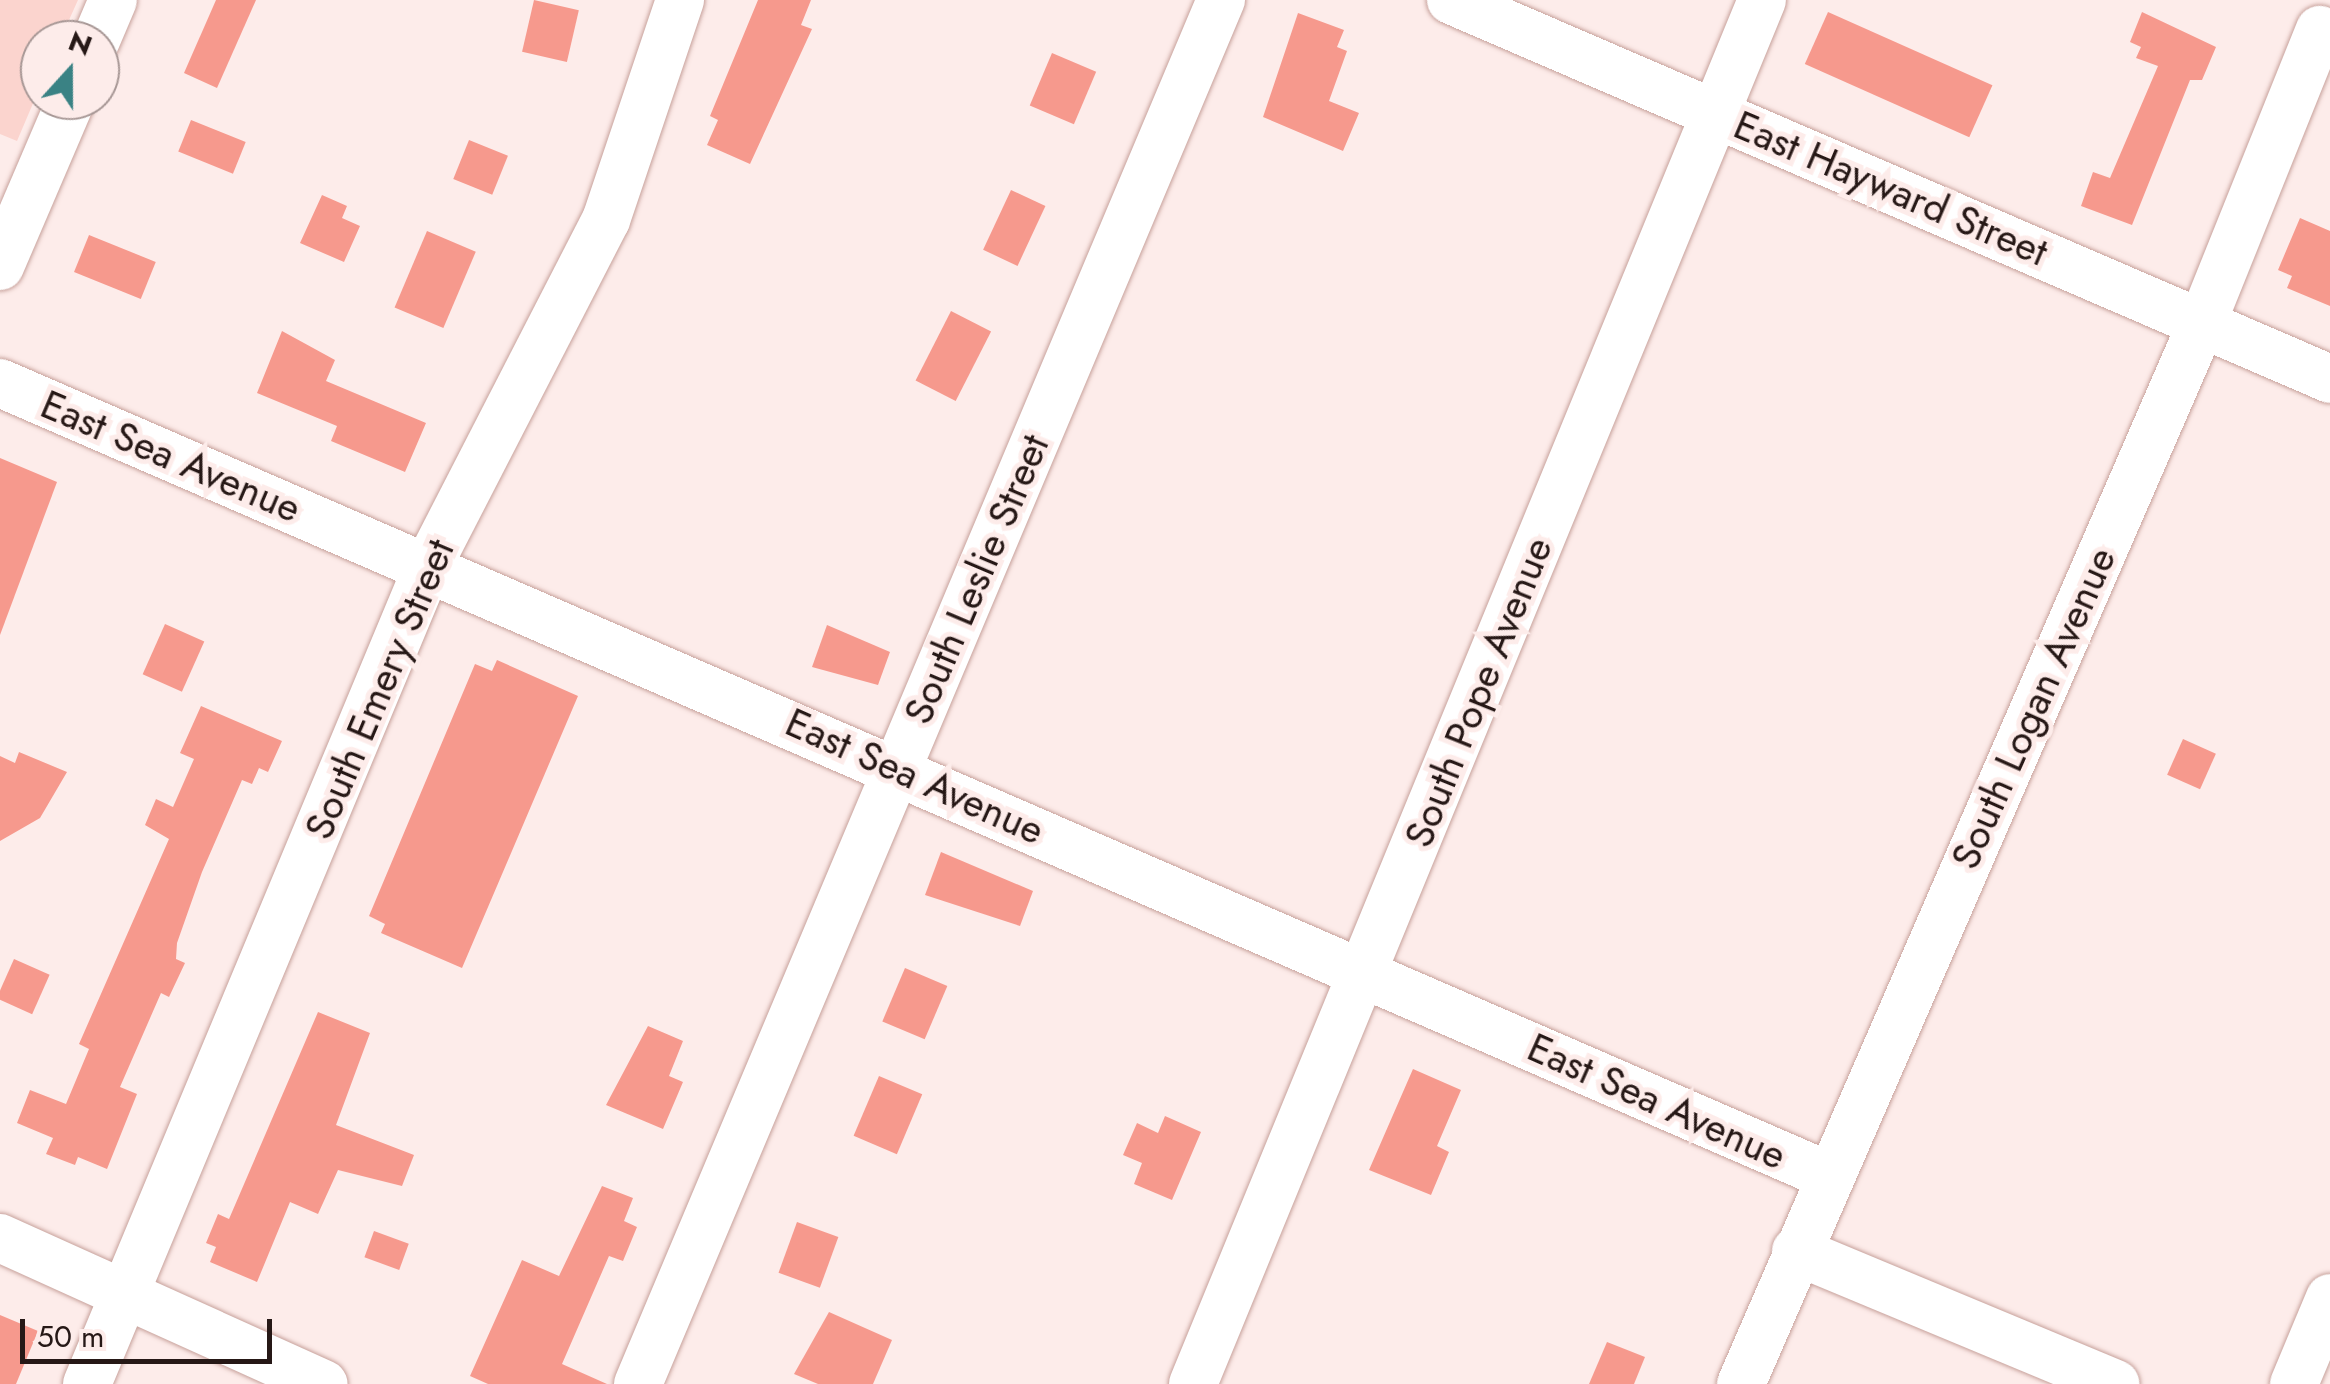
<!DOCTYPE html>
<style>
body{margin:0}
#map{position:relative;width:2330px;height:1384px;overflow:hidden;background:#fdecea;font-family:Jost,sans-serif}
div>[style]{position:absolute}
.green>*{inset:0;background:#fbd4ce}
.building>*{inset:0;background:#f6998d;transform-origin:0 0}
.roads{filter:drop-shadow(0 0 2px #c7a19b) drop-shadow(0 0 2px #c7a19b)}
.minor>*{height:48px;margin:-24px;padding:0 24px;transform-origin:24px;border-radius:24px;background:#fff}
span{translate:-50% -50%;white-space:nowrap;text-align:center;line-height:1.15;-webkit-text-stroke:10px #fdecea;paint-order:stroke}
.street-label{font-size:40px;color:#261816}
.north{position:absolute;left:20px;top:20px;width:100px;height:100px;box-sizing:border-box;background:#fdecea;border:2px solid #a79795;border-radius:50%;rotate:21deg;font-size:28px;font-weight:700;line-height:40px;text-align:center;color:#261816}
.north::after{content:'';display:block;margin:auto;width:35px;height:45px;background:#3a8284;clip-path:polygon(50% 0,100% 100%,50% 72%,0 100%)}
.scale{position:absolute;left:20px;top:1319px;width:252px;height:45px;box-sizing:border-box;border:5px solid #261816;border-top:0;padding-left:12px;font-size:30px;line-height:35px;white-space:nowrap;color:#261816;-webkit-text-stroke:8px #fdecea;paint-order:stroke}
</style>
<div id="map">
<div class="green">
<div style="clip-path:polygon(0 0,78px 0,60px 40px,40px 40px,40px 87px,17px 141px,0 134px)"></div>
</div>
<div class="building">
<div style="clip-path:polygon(216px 0,256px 0,217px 88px,184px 73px)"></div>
<div style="left:534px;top:0;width:46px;height:53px;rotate:13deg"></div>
<div style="clip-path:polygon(758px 0,811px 0,801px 25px,812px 29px,750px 164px,707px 145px,718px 120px,710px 116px)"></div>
<div style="left:1828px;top:12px;width:180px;height:57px;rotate:24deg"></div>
<div style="clip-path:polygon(2142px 12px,2216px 47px,2202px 80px,2190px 80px,2132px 225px,2081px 206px,2093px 172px,2110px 178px,2158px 66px,2136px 58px,2141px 47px,2130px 42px)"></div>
<div style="clip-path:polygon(1298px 13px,1344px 30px,1337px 47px,1347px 51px,1329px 101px,1359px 113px,1343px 151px,1263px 117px)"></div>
<div style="left:1052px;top:53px;width:48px;height:57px;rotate:23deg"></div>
<div style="left:191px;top:120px;width:59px;height:34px;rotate:22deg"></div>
<div style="left:469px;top:140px;width:42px;height:42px;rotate:22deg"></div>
<div style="left:1011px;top:190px;width:38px;height:66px;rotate:25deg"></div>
<div style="clip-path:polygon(322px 195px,347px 206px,342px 218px,360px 226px,344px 262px,300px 243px)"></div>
<div style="clip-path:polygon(2300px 218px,2330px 231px,2330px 306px,2287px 288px,2292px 276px,2278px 270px)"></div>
<div style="left:427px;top:231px;width:53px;height:83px;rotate:23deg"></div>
<div style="left:89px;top:235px;width:72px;height:40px;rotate:22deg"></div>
<div style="left:951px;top:311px;width:45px;height:78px;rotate:27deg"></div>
<div style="clip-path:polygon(282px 331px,335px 360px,326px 381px,426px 423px,405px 472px,331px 441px,337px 426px,257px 393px)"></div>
<div style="clip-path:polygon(0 458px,57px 482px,0 635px)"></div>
<div style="left:165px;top:624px;width:43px;height:55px;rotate:24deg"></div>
<div style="clip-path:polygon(827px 625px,890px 652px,878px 685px,812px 667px)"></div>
<div style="clip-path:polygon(497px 660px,578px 696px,462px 968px,381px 933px,385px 924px,369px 916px,475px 664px,492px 671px)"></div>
<div style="clip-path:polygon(201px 706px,282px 741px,268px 772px,259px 768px,252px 784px,242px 780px,202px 872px,177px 943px,176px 959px,185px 963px,169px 997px,161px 993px,120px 1087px,137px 1094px,107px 1169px,78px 1157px,75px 1165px,46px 1154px,53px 1138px,17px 1123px,30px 1090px,66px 1104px,89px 1049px,79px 1044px,169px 839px,145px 825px,156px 799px,173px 807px,194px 759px,180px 753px)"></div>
<div style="left:2183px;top:739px;width:36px;height:39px;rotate:24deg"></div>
<div style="clip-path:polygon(19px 752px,67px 772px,40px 818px,0 841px,0 756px,15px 763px)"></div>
<div style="clip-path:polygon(941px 852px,1033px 891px,1020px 926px,925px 895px)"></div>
<div style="left:14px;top:959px;width:39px;height:43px;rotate:24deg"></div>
<div style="left:905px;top:968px;width:46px;height:58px;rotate:23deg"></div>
<div style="clip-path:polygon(318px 1012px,370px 1033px,336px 1125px,414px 1155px,402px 1186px,338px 1170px,318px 1214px,290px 1202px,257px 1282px,210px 1262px,216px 1247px,206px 1243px,218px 1214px,229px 1219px)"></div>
<div style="clip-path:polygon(648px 1026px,683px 1041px,669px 1076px,683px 1082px,663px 1129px,606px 1105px)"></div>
<div style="clip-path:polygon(1413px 1069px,1461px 1090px,1437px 1146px,1449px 1152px,1431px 1195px,1369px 1170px)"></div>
<div style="left:879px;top:1076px;width:47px;height:65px;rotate:23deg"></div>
<div style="clip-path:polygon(1165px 1116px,1201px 1132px,1172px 1200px,1134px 1184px,1142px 1163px,1123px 1155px,1137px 1123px,1158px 1133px)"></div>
<div style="clip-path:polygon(602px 1186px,633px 1198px,624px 1221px,637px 1227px,623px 1261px,609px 1256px,562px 1364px,607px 1384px,488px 1384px,470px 1376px,522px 1260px,559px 1276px)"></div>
<div style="left:797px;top:1222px;width:44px;height:54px;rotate:20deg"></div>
<div style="left:374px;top:1231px;width:37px;height:28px;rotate:20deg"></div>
<div style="clip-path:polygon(829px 1312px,892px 1340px,873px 1384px,818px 1384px,794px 1374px)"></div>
<div style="clip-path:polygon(0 1315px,38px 1331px,16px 1384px,0 1384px)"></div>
<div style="clip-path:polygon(1607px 1342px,1645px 1357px,1634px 1384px,1589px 1384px)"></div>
</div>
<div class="roads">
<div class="minor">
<div style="left:1451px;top:0;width:957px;rotate:23.32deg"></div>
<div style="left:96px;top:40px;width:43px;rotate:-67deg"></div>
<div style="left:0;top:266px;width:181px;rotate:-66.8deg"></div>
<div style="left:0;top:383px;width:1991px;rotate:23.44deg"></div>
<div style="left:0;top:1238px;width:355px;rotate:24.3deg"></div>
<div style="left:1796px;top:1251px;width:346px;rotate:22.6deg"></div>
<div style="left:87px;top:1384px;width:886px;rotate:-67.37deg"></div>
<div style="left:428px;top:566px;width:389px;rotate:-62.8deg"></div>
<div style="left:606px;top:220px;width:232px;rotate:-71.4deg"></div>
<div style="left:638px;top:1384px;width:1502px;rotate:-67.16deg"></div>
<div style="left:1193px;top:1384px;width:1496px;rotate:-67.65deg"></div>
<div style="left:1741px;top:1384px;width:1157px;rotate:-66.52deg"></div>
<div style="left:2202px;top:323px;width:316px;rotate:-68.1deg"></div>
<div style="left:2294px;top:1384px;width:93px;rotate:-67.3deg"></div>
</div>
</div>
<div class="street-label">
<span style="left:1891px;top:188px;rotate:23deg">East Hayward Street</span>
<span style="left:171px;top:456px;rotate:23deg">East Sea Avenue</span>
<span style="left:976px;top:579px;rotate:-67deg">South Leslie Street</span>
<span style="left:379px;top:689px;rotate:-67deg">South Emery Street</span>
<span style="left:1478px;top:692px;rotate:-68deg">South Pope Avenue</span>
<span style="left:2033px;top:708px;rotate:-66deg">South Logan Avenue</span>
<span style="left:915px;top:776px;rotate:24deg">East Sea Avenue</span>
<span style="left:1657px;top:1101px;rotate:24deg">East Sea Avenue</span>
</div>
<div class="north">N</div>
<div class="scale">50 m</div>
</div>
